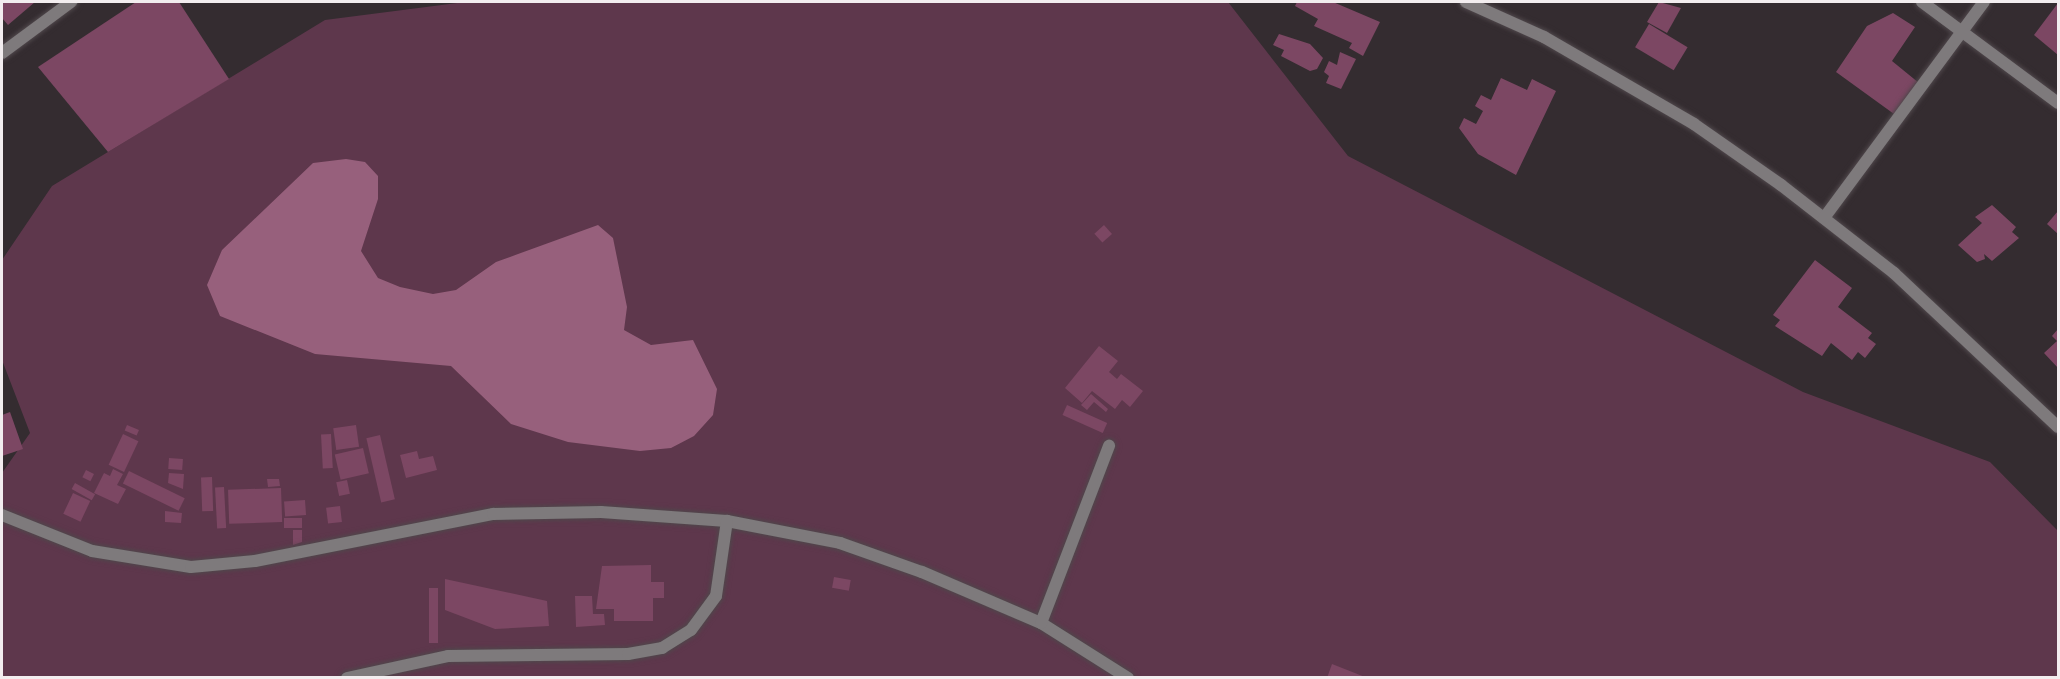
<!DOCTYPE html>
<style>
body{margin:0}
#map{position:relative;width:2060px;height:679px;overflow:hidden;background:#342c30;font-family:"DM Sans",sans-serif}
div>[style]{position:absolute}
.green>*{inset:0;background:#5e374c}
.water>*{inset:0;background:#97607c}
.building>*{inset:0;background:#7c4763;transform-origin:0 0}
.roads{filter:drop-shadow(0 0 2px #4f474b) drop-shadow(0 0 2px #4f474b)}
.street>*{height:12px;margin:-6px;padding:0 6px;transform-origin:6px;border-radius:6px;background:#7e7a7c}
span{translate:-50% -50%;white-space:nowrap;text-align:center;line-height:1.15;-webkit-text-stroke:4.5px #2a2326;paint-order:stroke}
.frame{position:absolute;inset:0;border:3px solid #f2edef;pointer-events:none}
</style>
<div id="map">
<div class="green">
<div style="clip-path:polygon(465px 2px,1228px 2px,1348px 156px,1803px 392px,1990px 462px,2058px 531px,2058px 677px,2px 677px,2px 473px,30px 433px,2px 360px,2px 260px,52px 186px,325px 20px)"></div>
</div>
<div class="water">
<div style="clip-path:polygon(346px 159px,365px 162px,378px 176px,378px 199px,361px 251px,378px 278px,400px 287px,433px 294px,456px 290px,496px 262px,598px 225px,613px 238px,627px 307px,624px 330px,651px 345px,693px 340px,717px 389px,713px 415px,694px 436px,671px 448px,640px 451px,568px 442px,511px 424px,451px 366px,315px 354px,220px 316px,207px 285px,222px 250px,313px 163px)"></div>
</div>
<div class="building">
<div style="clip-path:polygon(2px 2px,35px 2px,8px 25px,2px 18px)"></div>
<div style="clip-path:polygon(136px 2px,179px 2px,229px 79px,108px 152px,38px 67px)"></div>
<div style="clip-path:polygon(1297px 2px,1333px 2px,1380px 22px,1363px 56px,1349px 48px,1352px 43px,1314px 26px,1318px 19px,1295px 6px)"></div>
<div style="clip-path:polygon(1659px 2px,1681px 8px,1667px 33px,1647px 22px)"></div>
<div style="clip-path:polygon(2058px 3px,2058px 55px,2034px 35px)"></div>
<div style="clip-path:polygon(1893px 13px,1915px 27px,1892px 61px,1919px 83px,1894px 114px,1836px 72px,1867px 26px)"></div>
<div style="left:1649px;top:24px;width:45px;height:27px;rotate:31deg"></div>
<div style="clip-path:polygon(1279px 34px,1310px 44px,1323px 58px,1317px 69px,1310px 71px,1281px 56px,1284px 50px,1273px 45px)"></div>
<div style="clip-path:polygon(1340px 52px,1356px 59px,1341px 89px,1326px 83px,1329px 76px,1324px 72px,1329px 61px,1337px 65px)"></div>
<div style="clip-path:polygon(1501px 78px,1527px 90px,1532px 79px,1556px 91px,1516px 175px,1478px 154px,1459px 128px,1464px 118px,1476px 124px,1483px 111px,1475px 106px,1481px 95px,1491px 100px)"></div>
<div style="clip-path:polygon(1992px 205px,2016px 227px,2012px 232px,2019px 238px,1992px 261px,1984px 254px,1985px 259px,1977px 262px,1958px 245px,1982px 223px,1975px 217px)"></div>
<div style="clip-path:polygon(2058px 211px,2058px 234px,2047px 224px)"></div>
<div style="left:1104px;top:225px;width:12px;height:13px;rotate:48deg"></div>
<div style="clip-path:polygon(1815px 260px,1852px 288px,1838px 307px,1872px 333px,1868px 338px,1876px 344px,1865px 358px,1858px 352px,1852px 360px,1831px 343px,1822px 356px,1775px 326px,1780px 320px,1773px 315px)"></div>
<div style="clip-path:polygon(2058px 329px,2058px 368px,2044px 353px,2057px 341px,2052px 336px)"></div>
<div style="clip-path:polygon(1099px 346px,1118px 361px,1109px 372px,1117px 379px,1121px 374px,1143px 391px,1130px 407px,1122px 400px,1115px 409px,1092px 391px,1082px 403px,1065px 388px)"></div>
<div style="clip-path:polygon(1091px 394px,1108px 409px,1106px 412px,1094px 402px,1087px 410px,1081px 405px)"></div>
<div style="left:1067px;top:405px;width:44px;height:11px;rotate:24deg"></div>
<div style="clip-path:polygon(10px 412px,23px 449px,2px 456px,2px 415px)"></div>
<div style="left:127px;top:425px;width:13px;height:6px;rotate:23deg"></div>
<div style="left:356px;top:425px;width:22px;height:23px;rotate:82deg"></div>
<div style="left:123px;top:434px;width:17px;height:34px;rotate:25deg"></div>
<div style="left:331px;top:434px;width:34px;height:10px;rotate:87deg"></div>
<div style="left:380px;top:435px;width:66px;height:14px;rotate:77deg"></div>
<div style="left:363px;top:448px;width:26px;height:29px;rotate:77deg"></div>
<div style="clip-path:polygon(417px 451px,419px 459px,433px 456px,437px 470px,406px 478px,400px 455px)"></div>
<div style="left:169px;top:458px;width:14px;height:11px;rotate:4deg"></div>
<div style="clip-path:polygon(113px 469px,123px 474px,117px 485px,126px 489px,118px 504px,94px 493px,104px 473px,110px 476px)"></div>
<div style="left:86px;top:470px;width:9px;height:8px;rotate:27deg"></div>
<div style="left:129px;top:471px;width:62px;height:14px;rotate:26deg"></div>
<div style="clip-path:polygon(169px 473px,184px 474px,183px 489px,168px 483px)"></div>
<div style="left:212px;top:477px;width:34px;height:11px;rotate:88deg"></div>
<div style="clip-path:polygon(267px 479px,279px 479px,280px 486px,268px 487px)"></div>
<div style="left:347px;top:480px;width:14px;height:11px;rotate:78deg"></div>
<div style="left:75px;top:483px;width:23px;height:7px;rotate:29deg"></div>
<div style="left:224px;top:487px;width:41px;height:9px;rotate:87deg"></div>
<div style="left:281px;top:488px;width:34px;height:53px;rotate:88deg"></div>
<div style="left:73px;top:493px;width:19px;height:23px;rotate:25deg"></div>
<div style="left:305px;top:500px;width:15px;height:21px;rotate:86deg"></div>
<div style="left:340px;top:506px;width:16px;height:14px;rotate:83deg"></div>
<div style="clip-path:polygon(165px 511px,182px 513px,181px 523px,165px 522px)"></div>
<div style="left:284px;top:518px;width:18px;height:10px"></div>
<div style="clip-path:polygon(293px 530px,302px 530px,302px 542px,293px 545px)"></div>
<div style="clip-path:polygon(651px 565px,651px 582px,664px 582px,664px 598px,653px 598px,653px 621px,614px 621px,614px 609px,596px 609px,602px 566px)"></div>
<div style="left:834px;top:577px;width:17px;height:11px;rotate:10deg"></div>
<div style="clip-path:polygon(445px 579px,547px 601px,549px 626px,495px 629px,445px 610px)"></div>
<div style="left:429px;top:588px;width:9px;height:55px"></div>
<div style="clip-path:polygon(575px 596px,592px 596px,593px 614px,604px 614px,605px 625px,576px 627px)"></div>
<div style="clip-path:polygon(1332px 664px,1365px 677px,1364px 678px,1327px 678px)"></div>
</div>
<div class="roads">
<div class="street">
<div style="left:1466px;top:2px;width:85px;rotate:24.2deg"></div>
<div style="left:1544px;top:37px;width:173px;rotate:30.1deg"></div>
<div style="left:1694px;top:124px;width:106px;rotate:35deg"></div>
<div style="left:1781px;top:185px;width:143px;rotate:37.9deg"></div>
<div style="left:1894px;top:273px;width:225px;rotate:43.2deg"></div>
<div style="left:1922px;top:2px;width:169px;rotate:36.6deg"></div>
<div style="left:2px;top:53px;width:86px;rotate:-36.5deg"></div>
<div style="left:1824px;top:218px;width:269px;rotate:-53.5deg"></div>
<div style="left:2px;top:515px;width:97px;rotate:21.8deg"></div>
<div style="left:92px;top:551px;width:100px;rotate:9.2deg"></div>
<div style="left:191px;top:567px;width:64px;rotate:-5.4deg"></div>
<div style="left:255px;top:561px;width:243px;rotate:-11.2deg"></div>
<div style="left:493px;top:514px;width:108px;rotate:-1.1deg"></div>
<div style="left:601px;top:512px;width:126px;rotate:4.1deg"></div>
<div style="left:727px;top:521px;width:115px;rotate:11deg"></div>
<div style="left:840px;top:543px;width:87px;rotate:19.5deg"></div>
<div style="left:922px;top:572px;width:129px;rotate:23.2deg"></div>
<div style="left:1041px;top:623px;width:103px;rotate:32.3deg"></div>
<div style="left:1041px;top:623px;width:190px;rotate:-69deg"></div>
<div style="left:347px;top:678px;width:103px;rotate:-12.3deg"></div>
<div style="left:448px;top:656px;width:180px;rotate:-0.6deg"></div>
<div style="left:628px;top:654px;width:35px;rotate:-10deg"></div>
<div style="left:662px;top:648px;width:34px;rotate:-32deg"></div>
<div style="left:691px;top:630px;width:42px;rotate:-53.7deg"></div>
<div style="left:716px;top:596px;width:76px;rotate:-81.7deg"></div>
</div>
</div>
<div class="frame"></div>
</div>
